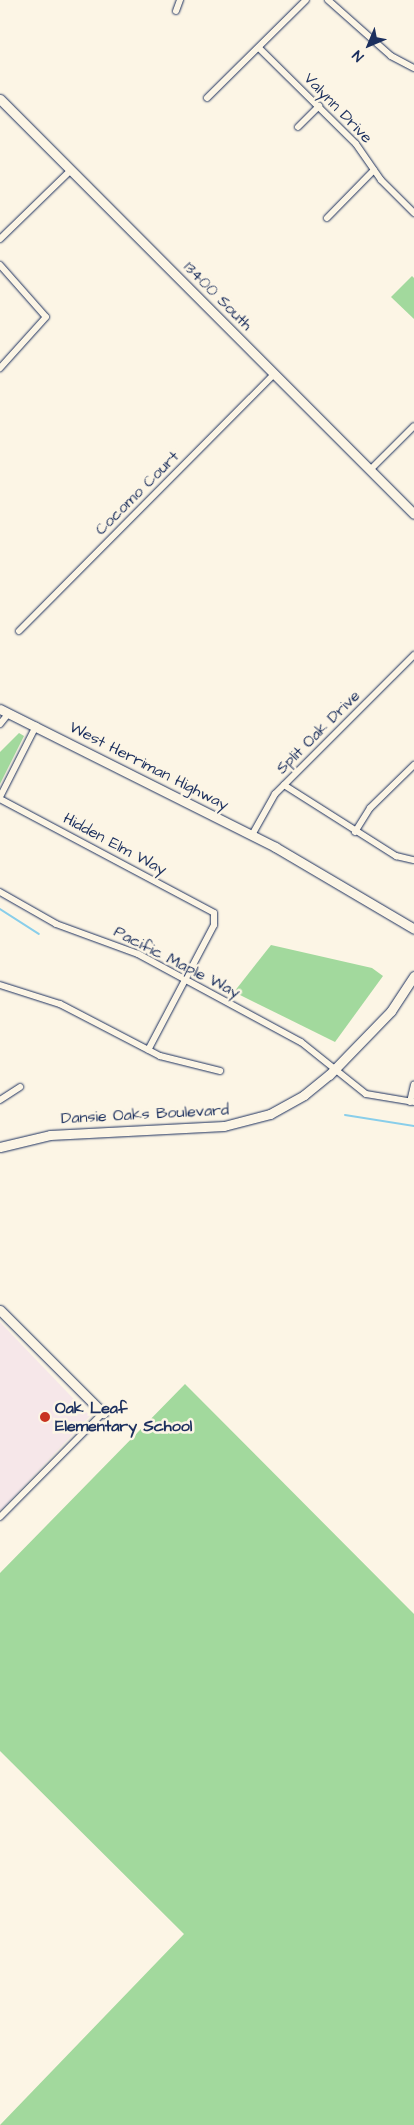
<!DOCTYPE html>
<style>
body{margin:0}
#map{position:relative;width:414px;height:2125px;overflow:hidden;background:#fcf5e5;font-family:"Architects Daughter",sans-serif}
div>[style]{position:absolute}
.built>*{inset:0;background:#f6e7e9}
.green>*{inset:0;background:#a2d99d}
.stream>*{height:2px;margin:-1px;padding:0 1px;transform-origin:1px;border-radius:1px;background:#89ceea}
.roads{filter:drop-shadow(0 0 1px #1b2f5e) drop-shadow(0 0 1px #1b2f5e)}
.street>*{height:6px;margin:-3px;padding:0 3px;transform-origin:3px;border-radius:3px;background:#fcf5e5}
.secondary>*{height:9px;margin:-4.5px;padding:0 4.5px;transform-origin:4.5px;border-radius:4.5px;background:#fcf5e5}
.dots>*{width:14px;height:14px;translate:-50% -50%;box-sizing:border-box;border:2px solid #fcf5e5;border-radius:50%}
span{translate:-50% -50%;white-space:nowrap;text-align:center;line-height:1.15;-webkit-text-stroke:5px #fcf5e5;paint-order:stroke}
.street-label{font-size:16px;color:#1b2f5e}
.poi-label{font-size:16px;color:#1b2f5e;font-weight:700}
.left{translate:0 -50%;text-align:left}
.north{position:absolute;left:344px;top:20px;width:50px;height:50px;-webkit-text-stroke:4px #fcf5e5;paint-order:stroke;rotate:225deg;font-size:14px;font-weight:700;line-height:20px;text-align:center;color:#1b2f5e}
.north::after{content:'';display:block;margin:auto;width:18px;height:22px;background:#1b2f5e;clip-path:polygon(50% 0,100% 100%,50% 72%,0 100%)}
</style>
<div id="map">
<div class="built">
<div style="clip-path:polygon(0 1322px,90px 1416px,0 1511px)"></div>
</div>
<div class="green">
<div style="clip-path:polygon(412px 276px,414px 278px,414px 319px,391px 297px)"></div>
<div style="clip-path:polygon(19px 733px,24px 736px,0 784px,0 752px)"></div>
<div style="clip-path:polygon(271px 945px,372px 968px,383px 976px,335px 1042px,234px 992px)"></div>
<div style="clip-path:polygon(185px 1384px,414px 1614px,414px 2125px,0 2125px,184px 1934px,0 1751px,0 1573px)"></div>
</div>
<div class="stream">
<div style="left:0;top:909px;width:46px;rotate:32.7deg"></div>
<div style="left:345px;top:1115px;width:70px;rotate:9.1deg"></div>
</div>
<div class="roads">
<div class="street">
<div style="left:328px;top:0;width:84px;rotate:41.6deg"></div>
<div style="left:391px;top:56px;width:26px;rotate:28deg"></div>
<div style="left:176px;top:11px;width:12px;rotate:-70deg"></div>
<div style="left:259px;top:48px;width:136px;rotate:44.7deg"></div>
<div style="left:356px;top:144px;width:44px;rotate:55.2deg"></div>
<div style="left:381px;top:180px;width:47px;rotate:45deg"></div>
<div style="left:207px;top:98px;width:139px;rotate:-44.7deg"></div>
<div style="left:298px;top:127px;width:30px;rotate:-45deg"></div>
<div style="left:327px;top:218px;width:67px;rotate:-45.6deg"></div>
<div style="left:0;top:239px;width:99px;rotate:-44.2deg"></div>
<div style="left:0;top:265px;width:69px;rotate:48.5deg"></div>
<div style="left:46px;top:317px;width:69px;rotate:132deg"></div>
<div style="left:370px;top:470px;width:62px;rotate:-45deg"></div>
<div style="left:19px;top:631px;width:362px;rotate:-45.2deg"></div>
<div style="left:0;top:724px;width:14px;rotate:-51deg"></div>
<div style="left:284px;top:785px;width:133px;rotate:32.4deg"></div>
<div style="left:396px;top:856px;width:18px;rotate:13deg"></div>
<div style="left:0;top:797px;width:80px;rotate:-63.1deg"></div>
<div style="left:0;top:799px;width:242px;rotate:28deg"></div>
<div style="left:214px;top:913px;width:12px;rotate:90deg"></div>
<div style="left:214px;top:925px;width:141px;rotate:117.8deg"></div>
<div style="left:355px;top:832px;width:28px;rotate:-58deg"></div>
<div style="left:370px;top:808px;width:62px;rotate:-44.3deg"></div>
<div style="left:252px;top:835px;width:47px;rotate:-60.7deg"></div>
<div style="left:275px;top:794px;width:197px;rotate:-45deg"></div>
<div style="left:0;top:892px;width:64px;rotate:29.7deg"></div>
<div style="left:56px;top:924px;width:87px;rotate:20.1deg"></div>
<div style="left:138px;top:954px;width:185px;rotate:28.4deg"></div>
<div style="left:301px;top:1042px;width:83px;rotate:38.7deg"></div>
<div style="left:366px;top:1094px;width:49px;rotate:9.5deg"></div>
<div style="left:0;top:985px;width:63px;rotate:17.6deg"></div>
<div style="left:60px;top:1004px;width:113px;rotate:27.5deg"></div>
<div style="left:160px;top:1056px;width:62px;rotate:14deg"></div>
<div style="left:0;top:1100px;width:24px;rotate:-33deg"></div>
<div style="left:410px;top:1102px;width:18px;rotate:-77deg"></div>
<div style="left:0;top:1517px;width:146px;rotate:-45.3deg"></div>
</div>
<div class="secondary">
<div style="left:0;top:99px;width:586px;rotate:45.07deg"></div>
<div style="left:0;top:709px;width:308px;rotate:26.6deg"></div>
<div style="left:275px;top:847px;width:161px;rotate:30.5deg"></div>
<div style="left:0;top:1147px;width:51px;rotate:-13.5deg"></div>
<div style="left:50px;top:1135px;width:174px;rotate:-3deg"></div>
<div style="left:224px;top:1126px;width:48px;rotate:-14.6deg"></div>
<div style="left:270px;top:1114px;width:39px;rotate:-29deg"></div>
<div style="left:304px;top:1095px;width:32px;rotate:-39deg"></div>
<div style="left:329px;top:1075px;width:89px;rotate:-45.9deg"></div>
<div style="left:391px;top:1011px;width:42px;rotate:-56.7deg"></div>
<div style="left:0;top:1310px;width:146px;rotate:45deg"></div>
</div>
</div>
<div class="dots">
<div style="left:45px;top:1417px;background:#c8321e"></div>
</div>
<div class="street-label">
<span style="left:338px;top:108px;rotate:46deg">Valynn Drive</span>
<span style="left:218px;top:296px;rotate:45deg">13400 South</span>
<span style="left:137px;top:493px;rotate:-45deg">Cocomo Court</span>
<span style="left:318px;top:732px;rotate:-45deg">Split Oak Drive</span>
<span style="left:149px;top:766px;rotate:27deg">West Herriman Highway</span>
<span style="left:115px;top:844px;rotate:28deg">Hidden Elm Way</span>
<span style="left:177px;top:962px;rotate:27deg">Pacific Maple Way</span>
<span style="left:145px;top:1114px;rotate:-3deg">Dansie Oaks Boulevard</span>
</div>
<div class="poi-label">
<span class="left" style="left:55px;top:1417px">Oak Leaf<br>Elementary School</span>
</div>
<div class="north">N</div>
</div>
